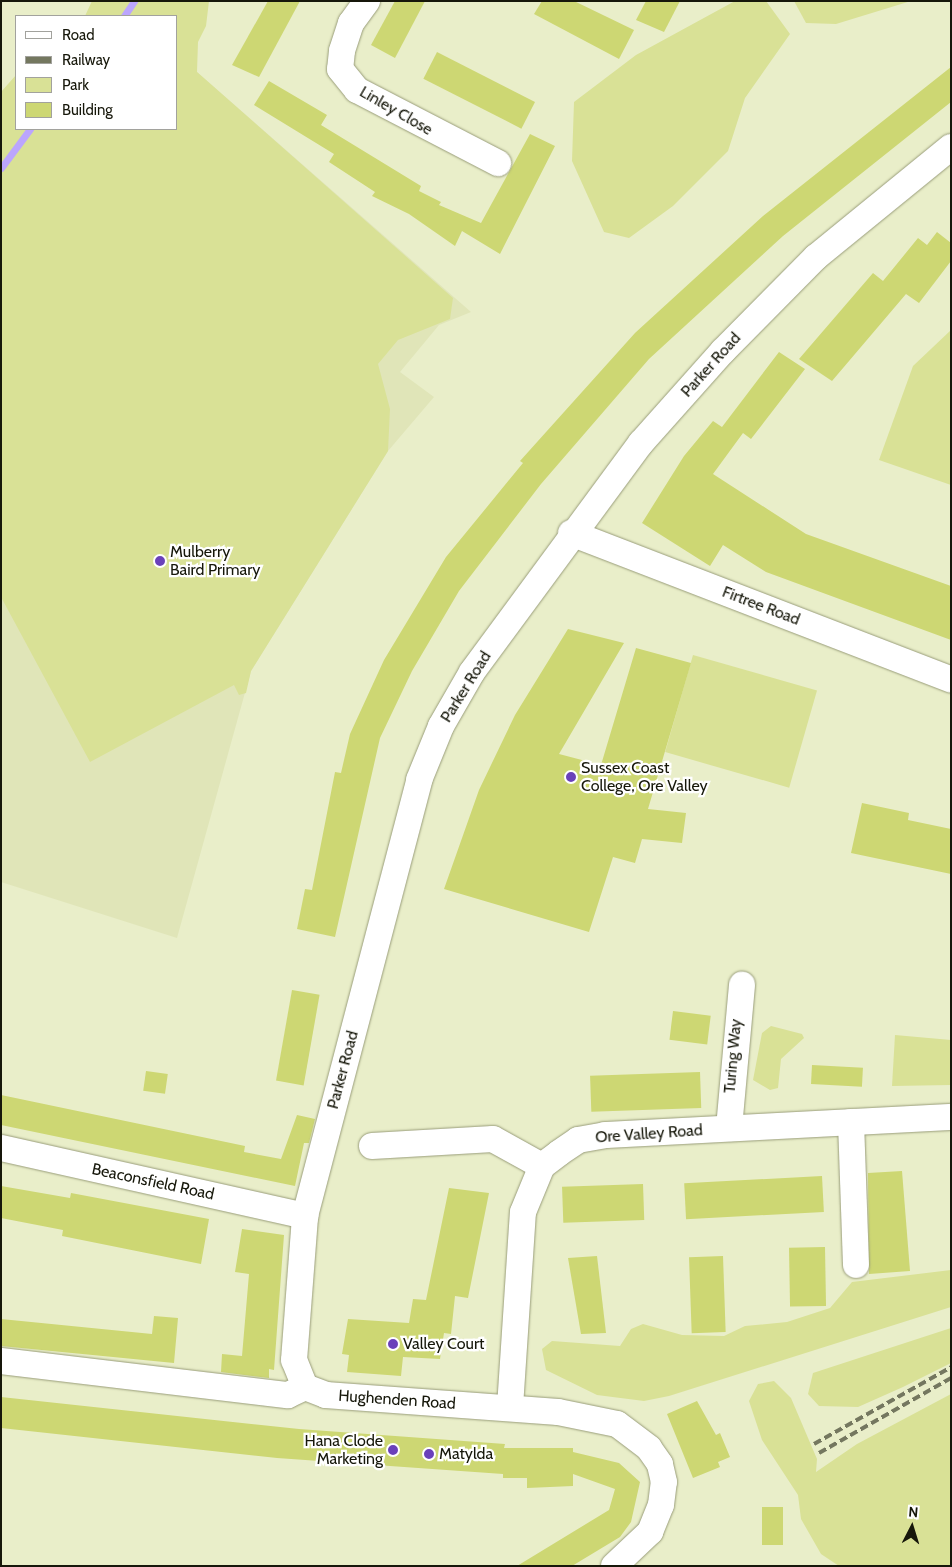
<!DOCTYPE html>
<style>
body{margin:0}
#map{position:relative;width:952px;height:1567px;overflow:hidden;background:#e9eec9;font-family:Cabin,sans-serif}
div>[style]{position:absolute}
.built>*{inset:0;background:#e0e5b8}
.green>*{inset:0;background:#d9e196;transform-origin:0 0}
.stream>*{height:7px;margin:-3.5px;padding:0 3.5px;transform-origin:3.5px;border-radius:3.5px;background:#bba5fd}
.building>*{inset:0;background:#cdd773;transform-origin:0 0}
.roads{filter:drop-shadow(0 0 1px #999d7a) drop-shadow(0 0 1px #999d7a)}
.minor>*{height:26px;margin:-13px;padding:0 13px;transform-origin:13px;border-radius:13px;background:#fff}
.rail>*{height:4px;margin-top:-2px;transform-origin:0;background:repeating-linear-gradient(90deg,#74775f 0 8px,transparent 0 12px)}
.dots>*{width:14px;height:14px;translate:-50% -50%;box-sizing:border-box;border:2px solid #fff;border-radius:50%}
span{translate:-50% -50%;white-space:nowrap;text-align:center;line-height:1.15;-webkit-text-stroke:4.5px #fff;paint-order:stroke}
.street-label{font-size:16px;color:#16170a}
.poi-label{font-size:16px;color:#16170a}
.left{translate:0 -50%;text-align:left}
.right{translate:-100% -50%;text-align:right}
.frame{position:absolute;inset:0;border:2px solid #16170a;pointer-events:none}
.legend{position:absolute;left:15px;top:15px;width:162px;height:115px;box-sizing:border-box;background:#fff;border:1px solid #a2a29d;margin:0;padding:6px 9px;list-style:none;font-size:15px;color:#16170a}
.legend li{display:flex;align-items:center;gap:10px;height:25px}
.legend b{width:25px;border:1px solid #a2a29d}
.north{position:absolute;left:887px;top:1502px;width:50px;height:50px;-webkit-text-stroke:4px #fff;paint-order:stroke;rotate:5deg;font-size:14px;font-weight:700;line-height:20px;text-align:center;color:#16170a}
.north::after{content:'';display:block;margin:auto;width:18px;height:22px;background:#16170a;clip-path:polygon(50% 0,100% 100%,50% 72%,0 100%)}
</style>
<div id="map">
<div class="built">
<div style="clip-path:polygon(197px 72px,471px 312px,439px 325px,400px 372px,434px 397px,388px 451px,251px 671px,177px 938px,1px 882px,1px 187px,176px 129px)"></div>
</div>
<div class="green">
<div style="clip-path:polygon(92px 1px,209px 1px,206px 26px,198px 42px,197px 72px,453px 298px,450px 319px,398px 340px,378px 364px,390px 409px,388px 451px,251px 671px,246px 693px,239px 695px,234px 685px,90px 762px,1px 597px,1px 92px,16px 75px,16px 129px,176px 129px,176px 16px,85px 16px)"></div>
<div style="clip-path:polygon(735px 1px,766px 1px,790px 34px,745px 98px,728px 151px,673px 206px,629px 238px,604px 232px,572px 161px,574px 102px,636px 55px)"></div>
<div style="clip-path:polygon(794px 1px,911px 1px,836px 24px,806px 23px)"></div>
<div style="clip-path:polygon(951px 330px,951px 485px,879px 460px,913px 366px)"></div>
<div style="left:693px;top:655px;width:129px;height:101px;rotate:16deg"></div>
<div style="clip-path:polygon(771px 1026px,802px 1034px,804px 1038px,781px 1059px,778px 1088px,770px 1090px,753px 1080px,762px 1033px)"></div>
<div style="clip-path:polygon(895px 1035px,951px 1040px,951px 1085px,892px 1086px)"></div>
<div style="clip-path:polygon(951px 1270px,951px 1307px,669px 1396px,644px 1401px,597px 1395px,546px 1370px,542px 1349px,552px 1341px,620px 1346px,631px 1329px,643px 1324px,682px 1335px,724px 1336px,745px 1326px,787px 1322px,830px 1308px,852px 1282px)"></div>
<div style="clip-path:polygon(951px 1328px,951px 1363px,903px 1387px,858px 1407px,819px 1406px,808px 1394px,813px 1373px)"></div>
<div style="clip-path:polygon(774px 1381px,791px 1398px,817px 1459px,816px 1472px,857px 1444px,951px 1394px,951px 1566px,839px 1566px,821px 1554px,801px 1519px,798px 1495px,762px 1440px,749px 1401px,758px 1384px)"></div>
</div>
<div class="stream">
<div style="left:124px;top:16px;width:18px;rotate:-56deg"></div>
<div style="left:1px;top:168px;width:49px;rotate:-53.4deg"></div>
</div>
<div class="building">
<div style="clip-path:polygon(268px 1px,300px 1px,259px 77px,232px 65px)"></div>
<div style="clip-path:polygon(395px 1px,425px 1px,395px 58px,371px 45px)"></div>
<div style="clip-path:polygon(542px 1px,574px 1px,634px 30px,619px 59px,534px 14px)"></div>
<div style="clip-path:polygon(646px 1px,680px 1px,664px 32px,636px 20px)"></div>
<div style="left:437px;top:52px;width:110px;height:30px;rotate:27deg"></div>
<div style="clip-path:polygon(951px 67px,951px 102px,783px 236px,649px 359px,541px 484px,459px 591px,412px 671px,380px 738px,335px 937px,297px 929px,305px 889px,312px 890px,335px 772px,341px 773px,350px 734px,384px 660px,446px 557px,523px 463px,520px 461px,635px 333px,763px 216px)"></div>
<div style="clip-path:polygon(269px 81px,327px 115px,321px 125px,421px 186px,419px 191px,441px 202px,439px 205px,481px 223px,530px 134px,555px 146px,500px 254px,462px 231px,455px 246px,409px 214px,372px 196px,375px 192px,329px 162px,334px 154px,254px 105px)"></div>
<div style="clip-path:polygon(937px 232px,951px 243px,951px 261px,919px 303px,906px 294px,832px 381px,799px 359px,873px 273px,883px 281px,918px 238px,927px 245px)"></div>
<div style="clip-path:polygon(779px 352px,805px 369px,751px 439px,743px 433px,713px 474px,806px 534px,951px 586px,951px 640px,766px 572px,723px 545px,710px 566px,642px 523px,684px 456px,713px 421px,722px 427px)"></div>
<div style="clip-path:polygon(568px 629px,624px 643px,559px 754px,601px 765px,636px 648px,691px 663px,648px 809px,686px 813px,682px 843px,642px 839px,635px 863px,613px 857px,589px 932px,444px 889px,479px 790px,515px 715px)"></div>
<div style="clip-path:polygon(862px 803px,909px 813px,908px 820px,951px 829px,951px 874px,851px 853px)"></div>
<div style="left:292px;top:990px;width:28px;height:92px;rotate:10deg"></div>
<div style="left:673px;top:1011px;width:38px;height:29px;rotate:7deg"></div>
<div style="left:812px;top:1065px;width:51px;height:19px;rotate:3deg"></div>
<div style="left:146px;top:1071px;width:22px;height:20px;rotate:8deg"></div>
<div style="left:700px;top:1072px;width:36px;height:110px;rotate:88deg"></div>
<div style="clip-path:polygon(1px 1095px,245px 1146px,244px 1152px,281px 1159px,297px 1115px,315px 1119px,309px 1143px,304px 1143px,295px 1186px,1px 1125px)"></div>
<div style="clip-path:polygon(902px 1171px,910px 1271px,869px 1274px,868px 1173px)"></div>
<div style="left:822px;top:1176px;width:36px;height:138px;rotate:87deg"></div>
<div style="left:643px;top:1184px;width:36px;height:81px;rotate:88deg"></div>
<div style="clip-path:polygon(1px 1186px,70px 1198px,71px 1193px,209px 1219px,201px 1264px,62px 1236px,63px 1230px,1px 1218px)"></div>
<div style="clip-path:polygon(449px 1188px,489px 1193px,468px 1298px,455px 1296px,451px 1334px,444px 1333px,440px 1359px,403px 1357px,401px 1376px,347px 1372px,349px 1355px,342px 1354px,348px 1319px,409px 1323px,413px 1299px,426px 1300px)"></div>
<div style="clip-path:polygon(242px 1229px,284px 1235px,274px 1370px,269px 1369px,269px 1378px,221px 1372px,222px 1354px,242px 1356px,249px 1274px,235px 1272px)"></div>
<div style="left:825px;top:1247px;width:59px;height:36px;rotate:89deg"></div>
<div style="clip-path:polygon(597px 1256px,606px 1333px,581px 1334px,568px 1258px)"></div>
<div style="left:723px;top:1256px;width:76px;height:34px;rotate:88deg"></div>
<div style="clip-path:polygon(154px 1316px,178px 1318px,174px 1363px,1px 1346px,1px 1319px,152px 1334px)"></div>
<div style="clip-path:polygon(1px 1397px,299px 1429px,505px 1444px,504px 1448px,573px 1448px,573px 1452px,619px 1463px,640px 1482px,631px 1522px,620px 1537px,572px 1566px,517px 1566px,609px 1510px,615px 1489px,573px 1474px,573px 1486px,527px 1488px,527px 1478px,503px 1478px,503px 1474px,277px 1458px,1px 1428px)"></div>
<div style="clip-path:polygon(697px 1401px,716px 1435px,720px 1433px,730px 1457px,718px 1462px,720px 1467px,693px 1478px,667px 1414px)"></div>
<div style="left:762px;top:1507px;width:21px;height:38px"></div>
</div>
<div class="roads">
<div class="minor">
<div style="left:367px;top:1px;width:27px;rotate:126deg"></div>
<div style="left:351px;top:23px;width:29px;rotate:108deg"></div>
<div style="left:342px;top:51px;width:18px;rotate:96deg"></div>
<div style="left:340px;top:69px;width:27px;rotate:51deg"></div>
<div style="left:357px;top:90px;width:159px;rotate:27.4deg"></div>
<div style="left:571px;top:533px;width:407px;rotate:21.1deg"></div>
<div style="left:851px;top:1122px;width:143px;rotate:88deg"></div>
<div style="left:729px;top:1128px;width:144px;rotate:-84.8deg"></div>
<div style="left:372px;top:1146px;width:121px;rotate:-3.3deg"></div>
<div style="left:493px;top:1139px;width:56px;rotate:28.9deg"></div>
<div style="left:1px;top:1148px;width:312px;rotate:12.6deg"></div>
<div style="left:1px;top:1361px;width:289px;rotate:6.8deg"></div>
<div style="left:288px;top:1395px;width:19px;rotate:-25deg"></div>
<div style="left:510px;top:1407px;width:195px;rotate:-86.2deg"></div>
<div style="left:523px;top:1212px;width:50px;rotate:-67.6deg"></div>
<div style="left:542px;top:1166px;width:21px;rotate:-37deg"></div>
<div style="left:559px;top:1153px;width:23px;rotate:-34deg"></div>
<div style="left:578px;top:1140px;width:27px;rotate:-10deg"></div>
<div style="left:605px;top:1135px;width:346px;rotate:-3deg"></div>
<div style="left:614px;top:1566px;width:50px;rotate:-43.4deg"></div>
<div style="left:650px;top:1532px;width:29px;rotate:-68deg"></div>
<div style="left:661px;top:1505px;width:23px;rotate:-83deg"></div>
<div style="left:664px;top:1482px;width:18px;rotate:-103deg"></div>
<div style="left:660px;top:1464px;width:19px;rotate:-125deg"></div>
<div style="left:649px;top:1448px;width:40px;rotate:-143deg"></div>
<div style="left:617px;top:1424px;width:60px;rotate:-168.5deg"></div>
<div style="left:558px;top:1412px;width:233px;rotate:-175.8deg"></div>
<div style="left:326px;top:1395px;width:22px;rotate:-159deg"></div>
<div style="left:305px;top:1387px;width:29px;rotate:-112deg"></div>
<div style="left:294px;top:1360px;width:144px;rotate:-85.6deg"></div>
<div style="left:305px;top:1216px;width:451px;rotate:-75.3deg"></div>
<div style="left:419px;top:780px;width:58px;rotate:-67.8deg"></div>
<div style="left:441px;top:726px;width:62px;rotate:-60.1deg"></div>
<div style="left:472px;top:672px;width:285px;rotate:-53.6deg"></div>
<div style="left:641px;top:443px;width:123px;rotate:-48.3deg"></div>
<div style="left:723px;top:351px;width:132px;rotate:-45.3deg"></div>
<div style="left:816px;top:257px;width:174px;rotate:-39.2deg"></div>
</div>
</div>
<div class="rail">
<div style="left:814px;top:1444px;width:157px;rotate:-29.3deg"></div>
<div style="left:819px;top:1453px;width:152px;rotate:-29.6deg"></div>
</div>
<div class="dots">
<div style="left:160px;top:561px;background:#6a41ba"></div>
<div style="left:571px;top:777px;background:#6a41ba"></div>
<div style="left:393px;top:1344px;background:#6a41ba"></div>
<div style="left:393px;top:1450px;background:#6a41ba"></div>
<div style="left:429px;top:1454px;background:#6a41ba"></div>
</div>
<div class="street-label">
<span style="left:396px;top:111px;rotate:30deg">Linley Close</span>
<span style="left:711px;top:365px;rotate:-48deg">Parker Road</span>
<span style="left:761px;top:606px;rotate:21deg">Firtree Road</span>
<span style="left:466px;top:687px;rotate:-58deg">Parker Road</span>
<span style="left:733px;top:1056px;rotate:-85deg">Turing Way</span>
<span style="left:343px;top:1070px;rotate:-75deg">Parker Road</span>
<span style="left:649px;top:1134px;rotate:-4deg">Ore Valley Road</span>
<span style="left:153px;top:1182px;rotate:12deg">Beaconsfield Road</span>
<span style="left:397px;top:1400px;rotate:4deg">Hughenden Road</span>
</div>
<div class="poi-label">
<span class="left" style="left:170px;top:561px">Mulberry<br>Baird Primary</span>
<span class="left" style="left:581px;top:777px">Sussex Coast<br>College, Ore Valley</span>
<span class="left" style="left:403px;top:1344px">Valley Court</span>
<span class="right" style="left:383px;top:1450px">Hana Clode<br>Marketing</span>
<span class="left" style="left:439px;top:1454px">Matylda</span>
</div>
<div class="frame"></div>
<ul class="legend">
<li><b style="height:6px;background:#fff"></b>Road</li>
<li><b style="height:6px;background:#74775f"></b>Railway</li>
<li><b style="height:14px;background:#d9e196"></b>Park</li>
<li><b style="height:14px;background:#cdd773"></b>Building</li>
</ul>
<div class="north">N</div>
</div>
